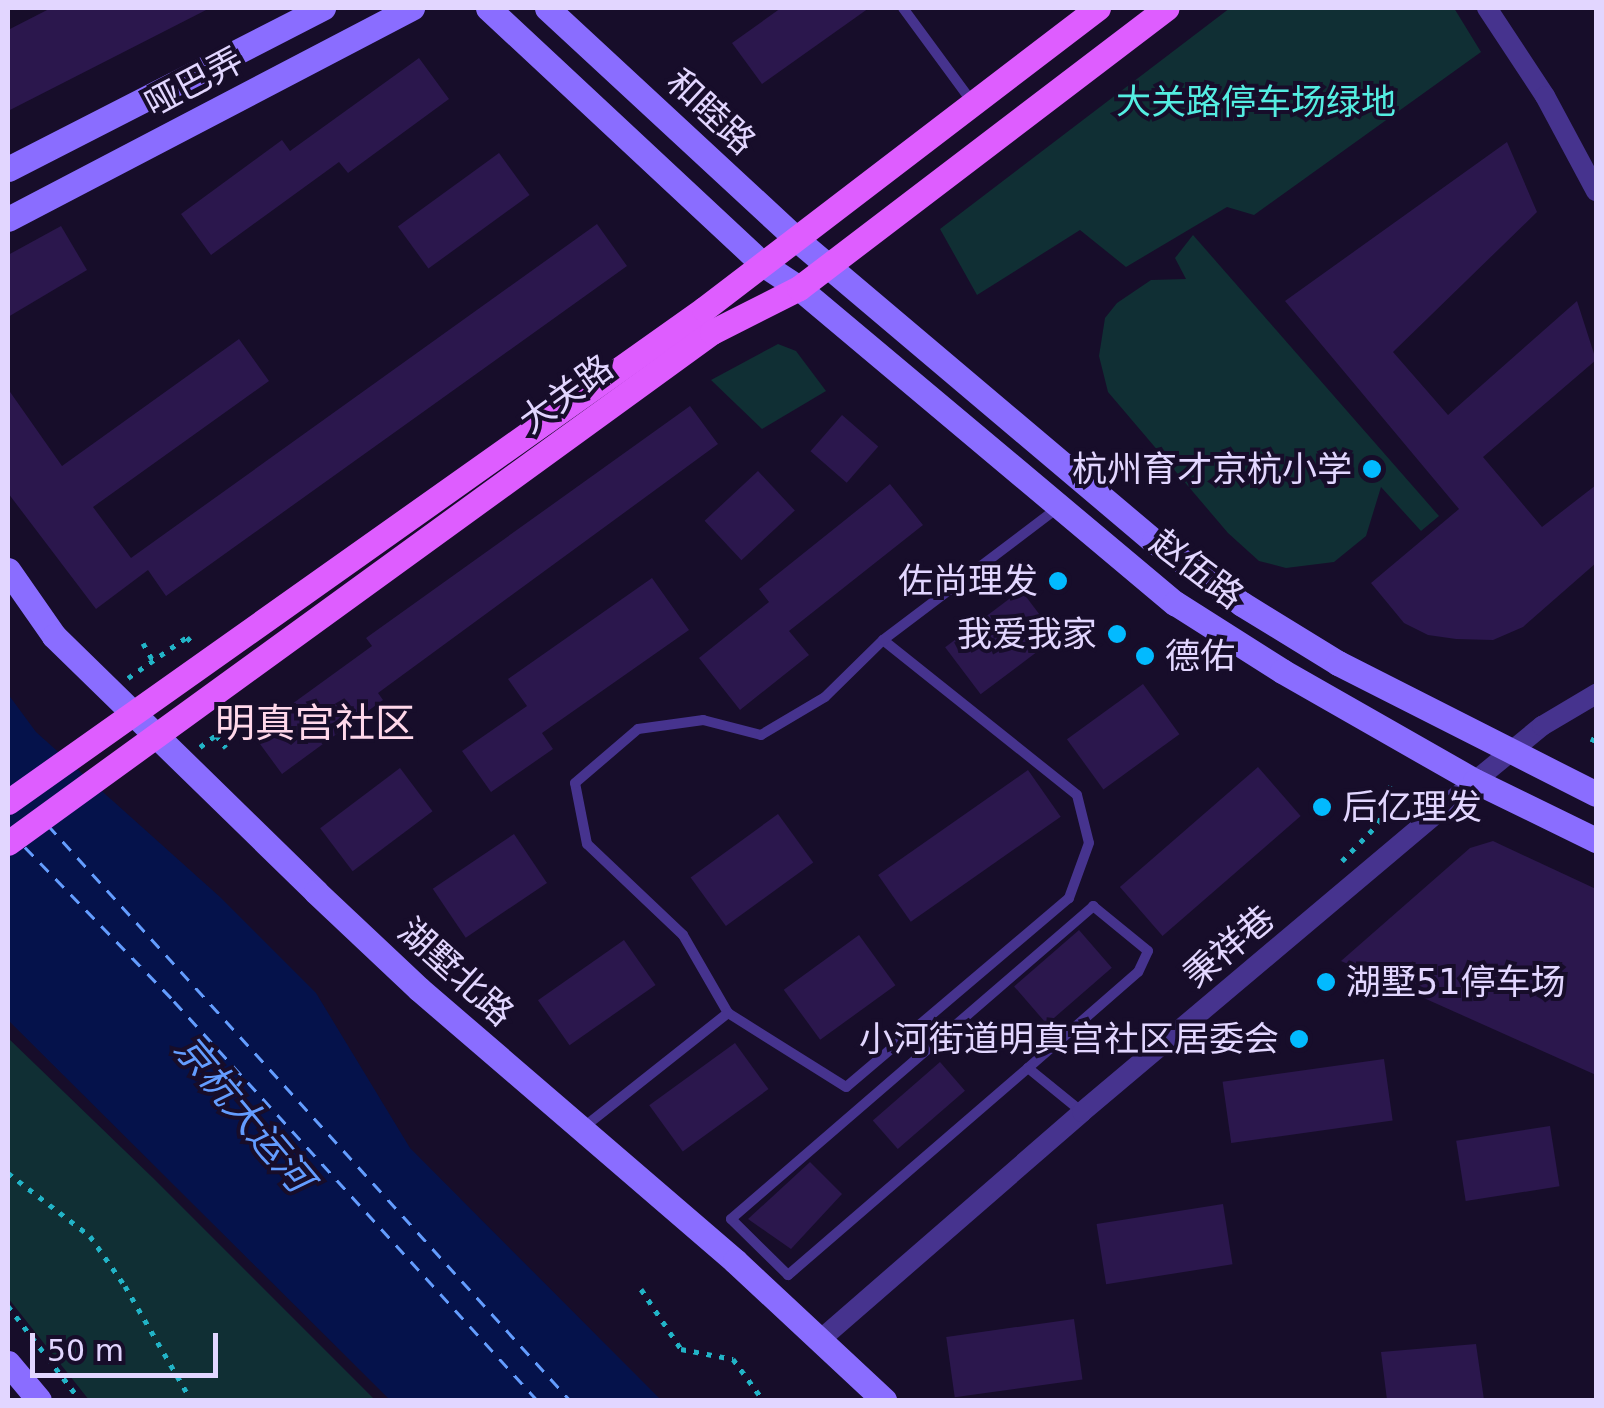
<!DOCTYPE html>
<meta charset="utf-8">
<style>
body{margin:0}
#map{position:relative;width:1604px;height:1408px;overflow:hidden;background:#170d2a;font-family:"DejaVu Sans","Noto Sans SC",sans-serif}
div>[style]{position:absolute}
.green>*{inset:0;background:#102f34}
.water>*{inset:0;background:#05124b}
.ferry>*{height:2.5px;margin-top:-1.25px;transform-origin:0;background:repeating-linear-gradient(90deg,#649dff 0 12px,transparent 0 22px)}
.building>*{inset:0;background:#2b174d;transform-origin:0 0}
.path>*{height:5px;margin-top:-2.5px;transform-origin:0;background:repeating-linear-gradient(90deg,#22b4c7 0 5px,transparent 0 13px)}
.lane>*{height:10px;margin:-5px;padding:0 5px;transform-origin:5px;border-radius:5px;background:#46338e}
.street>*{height:20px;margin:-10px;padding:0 10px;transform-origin:10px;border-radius:10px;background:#46338e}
.secondary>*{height:25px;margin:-12.5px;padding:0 12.5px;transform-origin:12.5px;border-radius:12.5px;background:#8a6dff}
.primary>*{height:25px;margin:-12.5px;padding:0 12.5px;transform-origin:12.5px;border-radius:12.5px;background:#de5dff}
.dots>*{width:28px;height:28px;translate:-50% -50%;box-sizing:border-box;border:5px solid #170d2a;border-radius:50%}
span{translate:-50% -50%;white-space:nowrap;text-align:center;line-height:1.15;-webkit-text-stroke:8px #170d2a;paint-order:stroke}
.street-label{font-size:35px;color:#e2d6ff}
.park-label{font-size:35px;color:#54ede1}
.poi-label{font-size:35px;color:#e2d6ff}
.right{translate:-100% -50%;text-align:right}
.left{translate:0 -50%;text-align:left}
.water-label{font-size:38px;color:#649dff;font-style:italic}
.quarter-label{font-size:40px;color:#ffd8ea}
.frame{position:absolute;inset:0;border:10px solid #e2d6ff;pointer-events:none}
.scale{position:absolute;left:30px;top:1333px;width:188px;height:45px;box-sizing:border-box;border:5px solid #e2d6ff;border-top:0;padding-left:12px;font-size:30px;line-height:35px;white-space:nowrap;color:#e2d6ff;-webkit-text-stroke:8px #170d2a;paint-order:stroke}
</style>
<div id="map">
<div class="green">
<div style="clip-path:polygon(1230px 8px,1454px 8px,1481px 52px,1254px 215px,1227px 207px,1126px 267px,1080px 230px,977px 295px,940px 229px)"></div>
<div style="clip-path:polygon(1193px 235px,1439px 516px,1421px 531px,1381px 487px,1366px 536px,1334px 562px,1286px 568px,1259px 561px,1228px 533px,1108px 392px,1099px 356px,1105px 318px,1117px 303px,1151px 280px,1186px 279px,1175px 258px)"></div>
<div style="clip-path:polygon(778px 344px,796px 351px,826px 391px,762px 429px,711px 380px)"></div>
<div style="clip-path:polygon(8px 1038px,153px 1178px,375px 1400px,89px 1400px,8px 1298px)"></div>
</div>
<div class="water">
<div style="clip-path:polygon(8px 694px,36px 732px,220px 897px,316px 993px,410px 1148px,661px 1400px,390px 1400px,8px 1020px)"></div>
</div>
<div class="ferry">
<div style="left:48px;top:825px;width:777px;rotate:47.77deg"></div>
<div style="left:25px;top:847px;width:214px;rotate:45.9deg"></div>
<div style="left:174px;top:1001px;width:539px;rotate:47.7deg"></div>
</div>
<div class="building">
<div style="clip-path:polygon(51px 8px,210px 8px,8px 111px,8px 30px)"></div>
<div style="clip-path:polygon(781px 8px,869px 8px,762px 84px,732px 43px)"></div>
<div style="clip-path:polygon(419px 58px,449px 99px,348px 173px,339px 162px,211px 255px,181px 214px,282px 140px,290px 151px)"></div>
<div style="clip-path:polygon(1507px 142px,1537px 212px,1393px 352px,1448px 415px,1577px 301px,1596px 360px,1483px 457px,1542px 527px,1596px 485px,1596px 563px,1523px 627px,1493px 640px,1456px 639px,1428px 635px,1404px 623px,1371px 583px,1459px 509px,1285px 301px)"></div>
<div style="left:499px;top:153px;width:52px;height:125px;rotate:54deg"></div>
<div style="clip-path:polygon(597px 224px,627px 266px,166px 596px,148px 570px,96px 609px,8px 493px,8px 389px,62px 466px,239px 339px,269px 381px,93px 507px,131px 558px)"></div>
<div style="clip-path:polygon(61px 226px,87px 270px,8px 317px,8px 255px)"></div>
<div style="clip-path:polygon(690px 406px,718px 444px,378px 693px,383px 700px,282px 774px,252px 733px,372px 646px,366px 638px)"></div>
<div style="left:842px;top:415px;width:48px;height:48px;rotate:41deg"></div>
<div style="left:758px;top:471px;width:54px;height:73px;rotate:47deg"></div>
<div style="clip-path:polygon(890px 484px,923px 525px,789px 631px,809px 655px,740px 710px,699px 658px,769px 602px,759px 589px)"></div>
<div style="clip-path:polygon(652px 578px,689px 630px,542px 733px,553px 749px,491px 792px,462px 751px,527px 706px,508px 679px)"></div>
<div style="left:1021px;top:590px;width:59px;height:95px;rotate:53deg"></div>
<div style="left:1143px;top:684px;width:62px;height:94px;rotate:54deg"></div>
<div style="left:1258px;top:767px;width:65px;height:183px;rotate:49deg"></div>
<div style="left:400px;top:768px;width:54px;height:100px;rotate:53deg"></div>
<div style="left:1028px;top:770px;width:57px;height:183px;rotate:55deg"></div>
<div style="left:778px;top:814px;width:60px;height:108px;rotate:54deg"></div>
<div style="left:514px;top:834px;width:59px;height:98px;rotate:56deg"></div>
<div style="clip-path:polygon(1493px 841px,1596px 889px,1596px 1075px,1341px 961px,1470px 848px)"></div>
<div style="left:1079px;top:930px;width:50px;height:86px;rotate:49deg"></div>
<div style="left:859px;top:935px;width:62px;height:93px;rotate:54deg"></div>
<div style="left:624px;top:940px;width:55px;height:105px;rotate:55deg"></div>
<div style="left:735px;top:1043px;width:57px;height:106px;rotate:54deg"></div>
<div style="left:1384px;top:1059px;width:62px;height:163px;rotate:82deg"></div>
<div style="left:940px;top:1062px;width:38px;height:89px;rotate:49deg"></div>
<div style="left:1550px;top:1126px;width:61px;height:95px;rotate:81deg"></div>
<div style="clip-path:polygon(810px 1162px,842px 1194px,791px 1249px,748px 1219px)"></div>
<div style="left:1223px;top:1204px;width:61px;height:128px;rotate:81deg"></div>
<div style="left:1074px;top:1319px;width:61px;height:129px;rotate:82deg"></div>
<div style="clip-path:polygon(1476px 1344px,1484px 1400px,1387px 1400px,1381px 1352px)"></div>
</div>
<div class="path">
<div style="left:143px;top:643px;width:21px;rotate:61deg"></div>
<div style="left:128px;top:678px;width:72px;rotate:-34.8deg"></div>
<div style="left:187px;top:637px;width:6px;rotate:51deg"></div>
<div style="left:216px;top:735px;width:16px;rotate:52deg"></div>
<div style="left:1592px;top:742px;width:10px;rotate:-66deg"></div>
<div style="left:200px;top:747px;width:54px;rotate:-36.7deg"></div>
<div style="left:243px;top:715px;width:11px;rotate:-124deg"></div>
<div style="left:1342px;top:861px;width:53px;rotate:-45.8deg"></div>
<div style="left:1379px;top:823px;width:39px;rotate:-73deg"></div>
<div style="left:8px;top:1173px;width:103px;rotate:37.5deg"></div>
<div style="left:90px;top:1236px;width:61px;rotate:55deg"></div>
<div style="left:125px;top:1286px;width:132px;rotate:59.9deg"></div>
<div style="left:641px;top:1289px;width:72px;rotate:56.3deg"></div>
<div style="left:681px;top:1349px;width:53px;rotate:10.9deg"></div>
<div style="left:733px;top:1359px;width:51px;rotate:53.8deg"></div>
<div style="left:8px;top:1306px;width:118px;rotate:52.5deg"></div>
</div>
<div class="lane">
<div style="left:903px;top:8px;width:117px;rotate:53.7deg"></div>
<div style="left:883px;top:640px;width:248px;rotate:38.6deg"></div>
<div style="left:1077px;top:795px;width:49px;rotate:76deg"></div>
<div style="left:1089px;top:843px;width:59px;rotate:110deg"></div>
<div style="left:1069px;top:898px;width:292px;rotate:139.7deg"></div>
<div style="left:846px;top:1087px;width:139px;rotate:-147.9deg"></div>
<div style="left:728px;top:1013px;width:90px;rotate:-120deg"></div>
<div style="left:683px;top:935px;width:132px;rotate:-136.5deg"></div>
<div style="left:587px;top:844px;width:62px;rotate:-101.1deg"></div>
<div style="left:575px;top:783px;width:83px;rotate:-40.6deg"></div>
<div style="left:638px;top:729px;width:66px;rotate:-7.9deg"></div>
<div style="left:703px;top:720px;width:60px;rotate:14.5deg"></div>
<div style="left:761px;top:735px;width:74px;rotate:-30.7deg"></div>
<div style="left:825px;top:697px;width:81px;rotate:-44.5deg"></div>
<div style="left:883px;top:640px;width:222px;rotate:-37.1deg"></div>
<div style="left:1028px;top:1068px;width:317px;rotate:139.2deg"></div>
<div style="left:788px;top:1275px;width:80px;rotate:-135.5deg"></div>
<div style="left:731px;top:1219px;width:479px;rotate:-40.8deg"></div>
<div style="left:1093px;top:906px;width:71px;rotate:39.3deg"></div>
<div style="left:1148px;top:951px;width:23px;rotate:115deg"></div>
<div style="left:1138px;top:972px;width:146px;rotate:138.9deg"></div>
<div style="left:1028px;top:1068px;width:70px;rotate:39.2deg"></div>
<div style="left:584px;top:1127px;width:184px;rotate:-38.4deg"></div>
</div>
<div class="street">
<div style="left:1487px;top:8px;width:105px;rotate:56.6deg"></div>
<div style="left:1545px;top:96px;width:108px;rotate:61.8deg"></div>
<div style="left:820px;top:1340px;width:347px;rotate:-41deg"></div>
<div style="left:1082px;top:1112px;width:514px;rotate:-40.11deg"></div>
<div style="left:1475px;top:781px;width:87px;rotate:-39.4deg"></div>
<div style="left:1542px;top:726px;width:63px;rotate:-30.7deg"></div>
</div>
<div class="secondary">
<div style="left:488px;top:8px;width:374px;rotate:43deg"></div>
<div style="left:761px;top:263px;width:45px;rotate:33.3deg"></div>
<div style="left:799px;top:288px;width:491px;rotate:40deg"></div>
<div style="left:1175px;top:603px;width:127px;rotate:32.4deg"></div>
<div style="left:1282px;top:671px;width:222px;rotate:29.7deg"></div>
<div style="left:1475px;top:781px;width:135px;rotate:26deg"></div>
<div style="left:547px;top:8px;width:338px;rotate:42.8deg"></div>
<div style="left:795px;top:238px;width:470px;rotate:40.2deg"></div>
<div style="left:1154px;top:541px;width:108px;rotate:35.6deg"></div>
<div style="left:1242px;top:604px;width:113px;rotate:31.6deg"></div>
<div style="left:1338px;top:663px;width:289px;rotate:26.9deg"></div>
<div style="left:8px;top:169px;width:354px;rotate:-27.1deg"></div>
<div style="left:8px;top:219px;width:456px;rotate:-27.6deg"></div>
<div style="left:8px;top:570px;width:80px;rotate:55.1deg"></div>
<div style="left:54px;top:636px;width:366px;rotate:44.3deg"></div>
<div style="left:316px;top:892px;width:141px;rotate:43.3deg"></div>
<div style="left:419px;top:989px;width:417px;rotate:40.7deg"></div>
<div style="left:735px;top:1261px;width:204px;rotate:43deg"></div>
<div style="left:8px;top:1363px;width:48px;rotate:50deg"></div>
</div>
<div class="primary">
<div style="left:8px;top:802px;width:853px;rotate:-35.31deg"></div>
<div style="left:704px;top:309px;width:496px;rotate:-37.4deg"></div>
<div style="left:8px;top:843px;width:870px;rotate:-35.97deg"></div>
<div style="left:712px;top:332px;width:97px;rotate:-26.8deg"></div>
<div style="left:799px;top:288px;width:462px;rotate:-37.3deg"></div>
</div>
<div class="dots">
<div style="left:1372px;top:469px;background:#02baff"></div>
<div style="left:1058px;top:581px;background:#02baff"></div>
<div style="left:1117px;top:634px;background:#02baff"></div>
<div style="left:1145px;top:656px;background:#02baff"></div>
<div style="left:1322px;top:807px;background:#02baff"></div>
<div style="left:1326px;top:982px;background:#02baff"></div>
<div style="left:1299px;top:1039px;background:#02baff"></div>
</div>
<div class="street-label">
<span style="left:194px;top:82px;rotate:-28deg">哑巴弄</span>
<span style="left:711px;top:112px;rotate:43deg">和睦路</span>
<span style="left:566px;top:394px;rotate:-36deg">大关路</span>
<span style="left:1197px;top:569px;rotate:37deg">赵伍路</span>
<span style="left:1229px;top:947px;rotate:-40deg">秉祥巷</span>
<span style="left:456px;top:972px;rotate:42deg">湖墅北路</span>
</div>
<div class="park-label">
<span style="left:1256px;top:102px">大关路停车场绿地</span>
</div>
<div class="poi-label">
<span class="right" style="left:1352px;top:469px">杭州育才京杭小学</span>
<span class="right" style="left:1038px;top:581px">佐尚理发</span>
<span class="right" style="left:1097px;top:634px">我爱我家</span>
<span class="left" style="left:1165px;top:656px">德佑</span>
<span class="left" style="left:1342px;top:807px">后亿理发</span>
<span class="left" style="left:1346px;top:982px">湖墅51停车场</span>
<span class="right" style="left:1279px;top:1039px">小河街道明真宫社区居委会</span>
</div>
<div class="water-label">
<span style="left:243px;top:1114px;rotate:50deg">京杭大运河</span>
</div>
<div class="quarter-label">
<span style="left:315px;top:723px">明真宫社区</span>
</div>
<div class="frame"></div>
<div class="scale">50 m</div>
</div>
